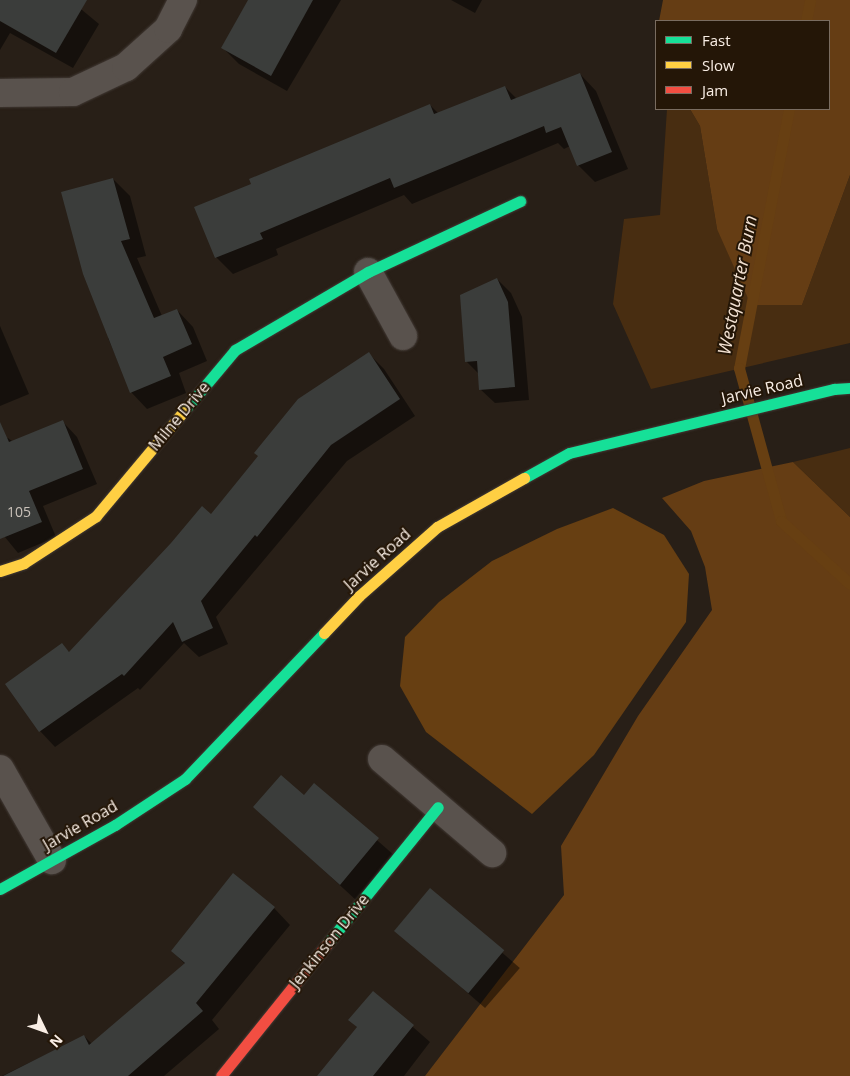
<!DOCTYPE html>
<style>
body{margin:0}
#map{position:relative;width:850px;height:1076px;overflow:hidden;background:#281f17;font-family:"Open Sans",sans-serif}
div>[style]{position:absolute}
.green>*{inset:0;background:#482d11}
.forest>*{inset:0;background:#653d14}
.water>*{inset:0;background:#673f12}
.shadow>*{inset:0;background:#0007;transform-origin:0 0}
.stream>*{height:11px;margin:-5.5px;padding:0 5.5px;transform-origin:5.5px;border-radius:5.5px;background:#673f12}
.building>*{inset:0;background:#3b3d3b;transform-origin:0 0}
.roads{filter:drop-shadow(0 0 1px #423a35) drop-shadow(0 0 1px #423a35)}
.street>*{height:28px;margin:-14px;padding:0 14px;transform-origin:14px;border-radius:14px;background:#59524d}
.fast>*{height:11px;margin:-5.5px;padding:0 5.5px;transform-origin:5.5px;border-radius:5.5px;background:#16e098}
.slow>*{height:11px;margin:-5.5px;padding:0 5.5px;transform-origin:5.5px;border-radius:5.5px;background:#ffcf43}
.jam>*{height:11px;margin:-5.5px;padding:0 5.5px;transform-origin:5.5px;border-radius:5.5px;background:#f24e42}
span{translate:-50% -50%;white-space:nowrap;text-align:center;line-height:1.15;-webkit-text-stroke:4px #241607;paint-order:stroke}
.number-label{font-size:14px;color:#cac2ba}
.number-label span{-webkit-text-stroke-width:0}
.street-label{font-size:16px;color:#f9eee5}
.water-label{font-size:18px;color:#f2e1d2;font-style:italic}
.legend{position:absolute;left:655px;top:20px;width:175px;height:90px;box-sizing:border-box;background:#241607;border:1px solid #796c60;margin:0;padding:6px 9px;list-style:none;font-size:15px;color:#f9eee5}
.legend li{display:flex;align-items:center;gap:10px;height:25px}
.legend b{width:25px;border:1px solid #796c60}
.north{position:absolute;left:20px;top:1006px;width:50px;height:50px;-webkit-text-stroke:4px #241607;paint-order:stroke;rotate:132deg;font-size:14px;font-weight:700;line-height:20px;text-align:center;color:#f9eee5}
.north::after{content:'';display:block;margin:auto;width:18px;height:22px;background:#f9eee5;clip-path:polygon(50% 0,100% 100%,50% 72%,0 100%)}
</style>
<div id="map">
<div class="green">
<div style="clip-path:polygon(667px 109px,690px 109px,700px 126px,717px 229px,802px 305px,850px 175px,850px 343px,651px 389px,613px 304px,624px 219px,660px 215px)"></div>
<div style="clip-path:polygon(850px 448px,850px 517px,793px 462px)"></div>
</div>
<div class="forest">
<div style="clip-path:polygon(663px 0,850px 0,850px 175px,802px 305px,751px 305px,717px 229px,700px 126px,690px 109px,829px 109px,829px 21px,659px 21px)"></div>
<div style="clip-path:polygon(793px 462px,850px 517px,850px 1076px,425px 1076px,564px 895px,561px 846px,638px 716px,712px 610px,705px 567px,691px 531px,662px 498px,704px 481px)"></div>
</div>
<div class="water">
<div style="clip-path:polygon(613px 508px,664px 535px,689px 574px,686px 622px,594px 755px,532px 814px,426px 732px,400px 686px,405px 637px,439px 602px,492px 561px,557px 529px)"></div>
</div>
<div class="shadow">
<div style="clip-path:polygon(0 0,70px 0,99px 24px,73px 68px,10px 33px,0 50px)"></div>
<div style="clip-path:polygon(256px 0,341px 0,287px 91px,239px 64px,222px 47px)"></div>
<div style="clip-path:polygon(451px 0,482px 0,475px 13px)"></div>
<div style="clip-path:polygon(580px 74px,596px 91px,628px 169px,595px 182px,578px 165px,570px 146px,564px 149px,558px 143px,412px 204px,404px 195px,276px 249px,278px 255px,233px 274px,216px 257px,253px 184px,430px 105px,439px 114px,505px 87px,517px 99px)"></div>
<div style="clip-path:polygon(113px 179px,130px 196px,146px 256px,137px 258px,162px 316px,177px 310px,193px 327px,207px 361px,179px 373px,186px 393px,147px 409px,131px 392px,108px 338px)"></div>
<div style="clip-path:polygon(497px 279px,511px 293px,522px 317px,529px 400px,495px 403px,480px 389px,479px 374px,467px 362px)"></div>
<div style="clip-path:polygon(0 326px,29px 394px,0 406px)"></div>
<div style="clip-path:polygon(368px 353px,384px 369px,415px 416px,347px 461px,216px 617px,228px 644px,199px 657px,184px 643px,140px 690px,138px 688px,55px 747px,40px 731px,62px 645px,70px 653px,211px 515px)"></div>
<div style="clip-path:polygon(63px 422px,77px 437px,97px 484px,43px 506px,56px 537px,18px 553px,0 531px,0 441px,8px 438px,13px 442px)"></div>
<div style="clip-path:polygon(314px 785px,395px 856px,357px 901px,255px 807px,304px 796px)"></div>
<div style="left:430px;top:890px;width:119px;height:53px;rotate:41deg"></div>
<div style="clip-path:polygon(274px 908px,290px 925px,212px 1020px,219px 1029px,164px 1076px,2px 1076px,84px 1036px,92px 1044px,185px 964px,172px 951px)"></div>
<div style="clip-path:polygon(373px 992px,430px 1042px,404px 1076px,320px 1076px,358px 1028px,350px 1020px)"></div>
</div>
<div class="stream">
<div style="left:806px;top:21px;width:21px;rotate:-79deg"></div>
<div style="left:789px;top:109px;width:264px;rotate:100.9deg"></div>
<div style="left:739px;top:368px;width:159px;rotate:74.6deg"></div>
<div style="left:781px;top:521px;width:93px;rotate:42.4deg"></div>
</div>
<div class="building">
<div style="clip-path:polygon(0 0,87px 0,56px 53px,0 21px)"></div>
<div style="clip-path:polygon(248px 0,313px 0,271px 76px,221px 48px)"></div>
<div style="clip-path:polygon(580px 73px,612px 152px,577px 166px,561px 127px,546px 133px,544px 126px,394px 188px,390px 178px,260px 233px,263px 239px,215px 258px,194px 207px,251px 184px,249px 179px,430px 104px,434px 114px,505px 86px,511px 100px)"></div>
<div style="clip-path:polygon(113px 178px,130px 239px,121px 241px,154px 318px,177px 309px,192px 344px,163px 357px,171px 376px,130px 393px,83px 274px,61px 192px)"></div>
<div style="clip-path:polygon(497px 278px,508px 302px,515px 387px,479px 390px,477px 361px,465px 362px,460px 295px)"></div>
<div style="clip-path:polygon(369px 352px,400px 399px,331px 445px,257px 537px,255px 535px,201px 601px,213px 628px,182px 642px,173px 622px,124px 676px,122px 674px,39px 732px,5px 684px,62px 643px,69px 652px,171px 543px,202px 506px,211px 514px,258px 456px,254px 453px,298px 399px)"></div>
<div style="clip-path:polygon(63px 420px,83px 469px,29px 491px,42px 522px,0 539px,0 422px,9px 442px)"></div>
<div style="clip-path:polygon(281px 775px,304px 795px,314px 783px,379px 838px,340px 885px,253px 807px)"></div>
<div style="clip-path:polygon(233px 873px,275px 907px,196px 1003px,203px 1011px,128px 1076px,3px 1076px,84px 1035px,89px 1045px,185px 963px,171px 951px)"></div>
<div style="left:430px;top:888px;width:97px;height:56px;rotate:40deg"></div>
<div style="clip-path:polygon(373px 991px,414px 1025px,373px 1076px,317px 1076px,357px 1027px,348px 1020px)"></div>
</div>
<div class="roads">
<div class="street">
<div style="left:0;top:93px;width:73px;rotate:-0.8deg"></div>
<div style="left:73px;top:92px;width:59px;rotate:-25.3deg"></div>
<div style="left:126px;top:67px;width:57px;rotate:-42.1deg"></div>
<div style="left:168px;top:29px;width:33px;rotate:-63deg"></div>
<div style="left:368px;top:272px;width:73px;rotate:61.3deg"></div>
<div style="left:382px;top:759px;width:145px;rotate:40.5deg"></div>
<div style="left:0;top:769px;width:105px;rotate:60.3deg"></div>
</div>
<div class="fast">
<div style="left:183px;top:412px;width:81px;rotate:-50deg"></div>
<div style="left:235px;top:350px;width:154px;rotate:-30.4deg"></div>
<div style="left:368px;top:272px;width:168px;rotate:-25deg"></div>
<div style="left:524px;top:478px;width:51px;rotate:-29.1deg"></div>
<div style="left:569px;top:453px;width:273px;rotate:-13.6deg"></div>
<div style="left:834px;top:389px;width:16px;rotate:-4deg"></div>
<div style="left:0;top:889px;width:132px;rotate:-29.1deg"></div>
<div style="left:115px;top:825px;width:84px;rotate:-33.3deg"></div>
<div style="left:185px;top:779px;width:202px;rotate:-46.4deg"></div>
<div style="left:327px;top:944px;width:176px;rotate:-51deg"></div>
</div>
<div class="slow">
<div style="left:0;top:571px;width:25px;rotate:-18deg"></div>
<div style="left:24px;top:563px;width:86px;rotate:-33.1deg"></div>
<div style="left:96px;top:516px;width:136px;rotate:-50.1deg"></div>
<div style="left:324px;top:633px;width:51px;rotate:-46.6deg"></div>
<div style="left:359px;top:596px;width:104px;rotate:-41.5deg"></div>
<div style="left:437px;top:527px;width:100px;rotate:-29.4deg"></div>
</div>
<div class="jam">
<div style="left:221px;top:1076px;width:169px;rotate:-51.2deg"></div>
</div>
</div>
<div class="number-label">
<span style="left:19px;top:512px">105</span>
</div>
<div class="street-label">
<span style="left:762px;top:389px;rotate:-13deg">Jarvie Road</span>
<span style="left:179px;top:416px;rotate:-50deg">Milne Drive</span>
<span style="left:377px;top:559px;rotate:-42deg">Jarvie Road</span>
<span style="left:80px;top:825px;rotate:-30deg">Jarvie Road</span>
<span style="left:329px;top:941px;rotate:-51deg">Jenkinson Drive</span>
</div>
<div class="water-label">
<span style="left:737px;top:285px;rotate:-79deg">Westquarter Burn</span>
</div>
<ul class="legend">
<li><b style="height:6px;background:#16e098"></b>Fast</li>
<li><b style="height:6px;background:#ffcf43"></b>Slow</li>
<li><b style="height:6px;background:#f24e42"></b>Jam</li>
</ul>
<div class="north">N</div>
</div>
